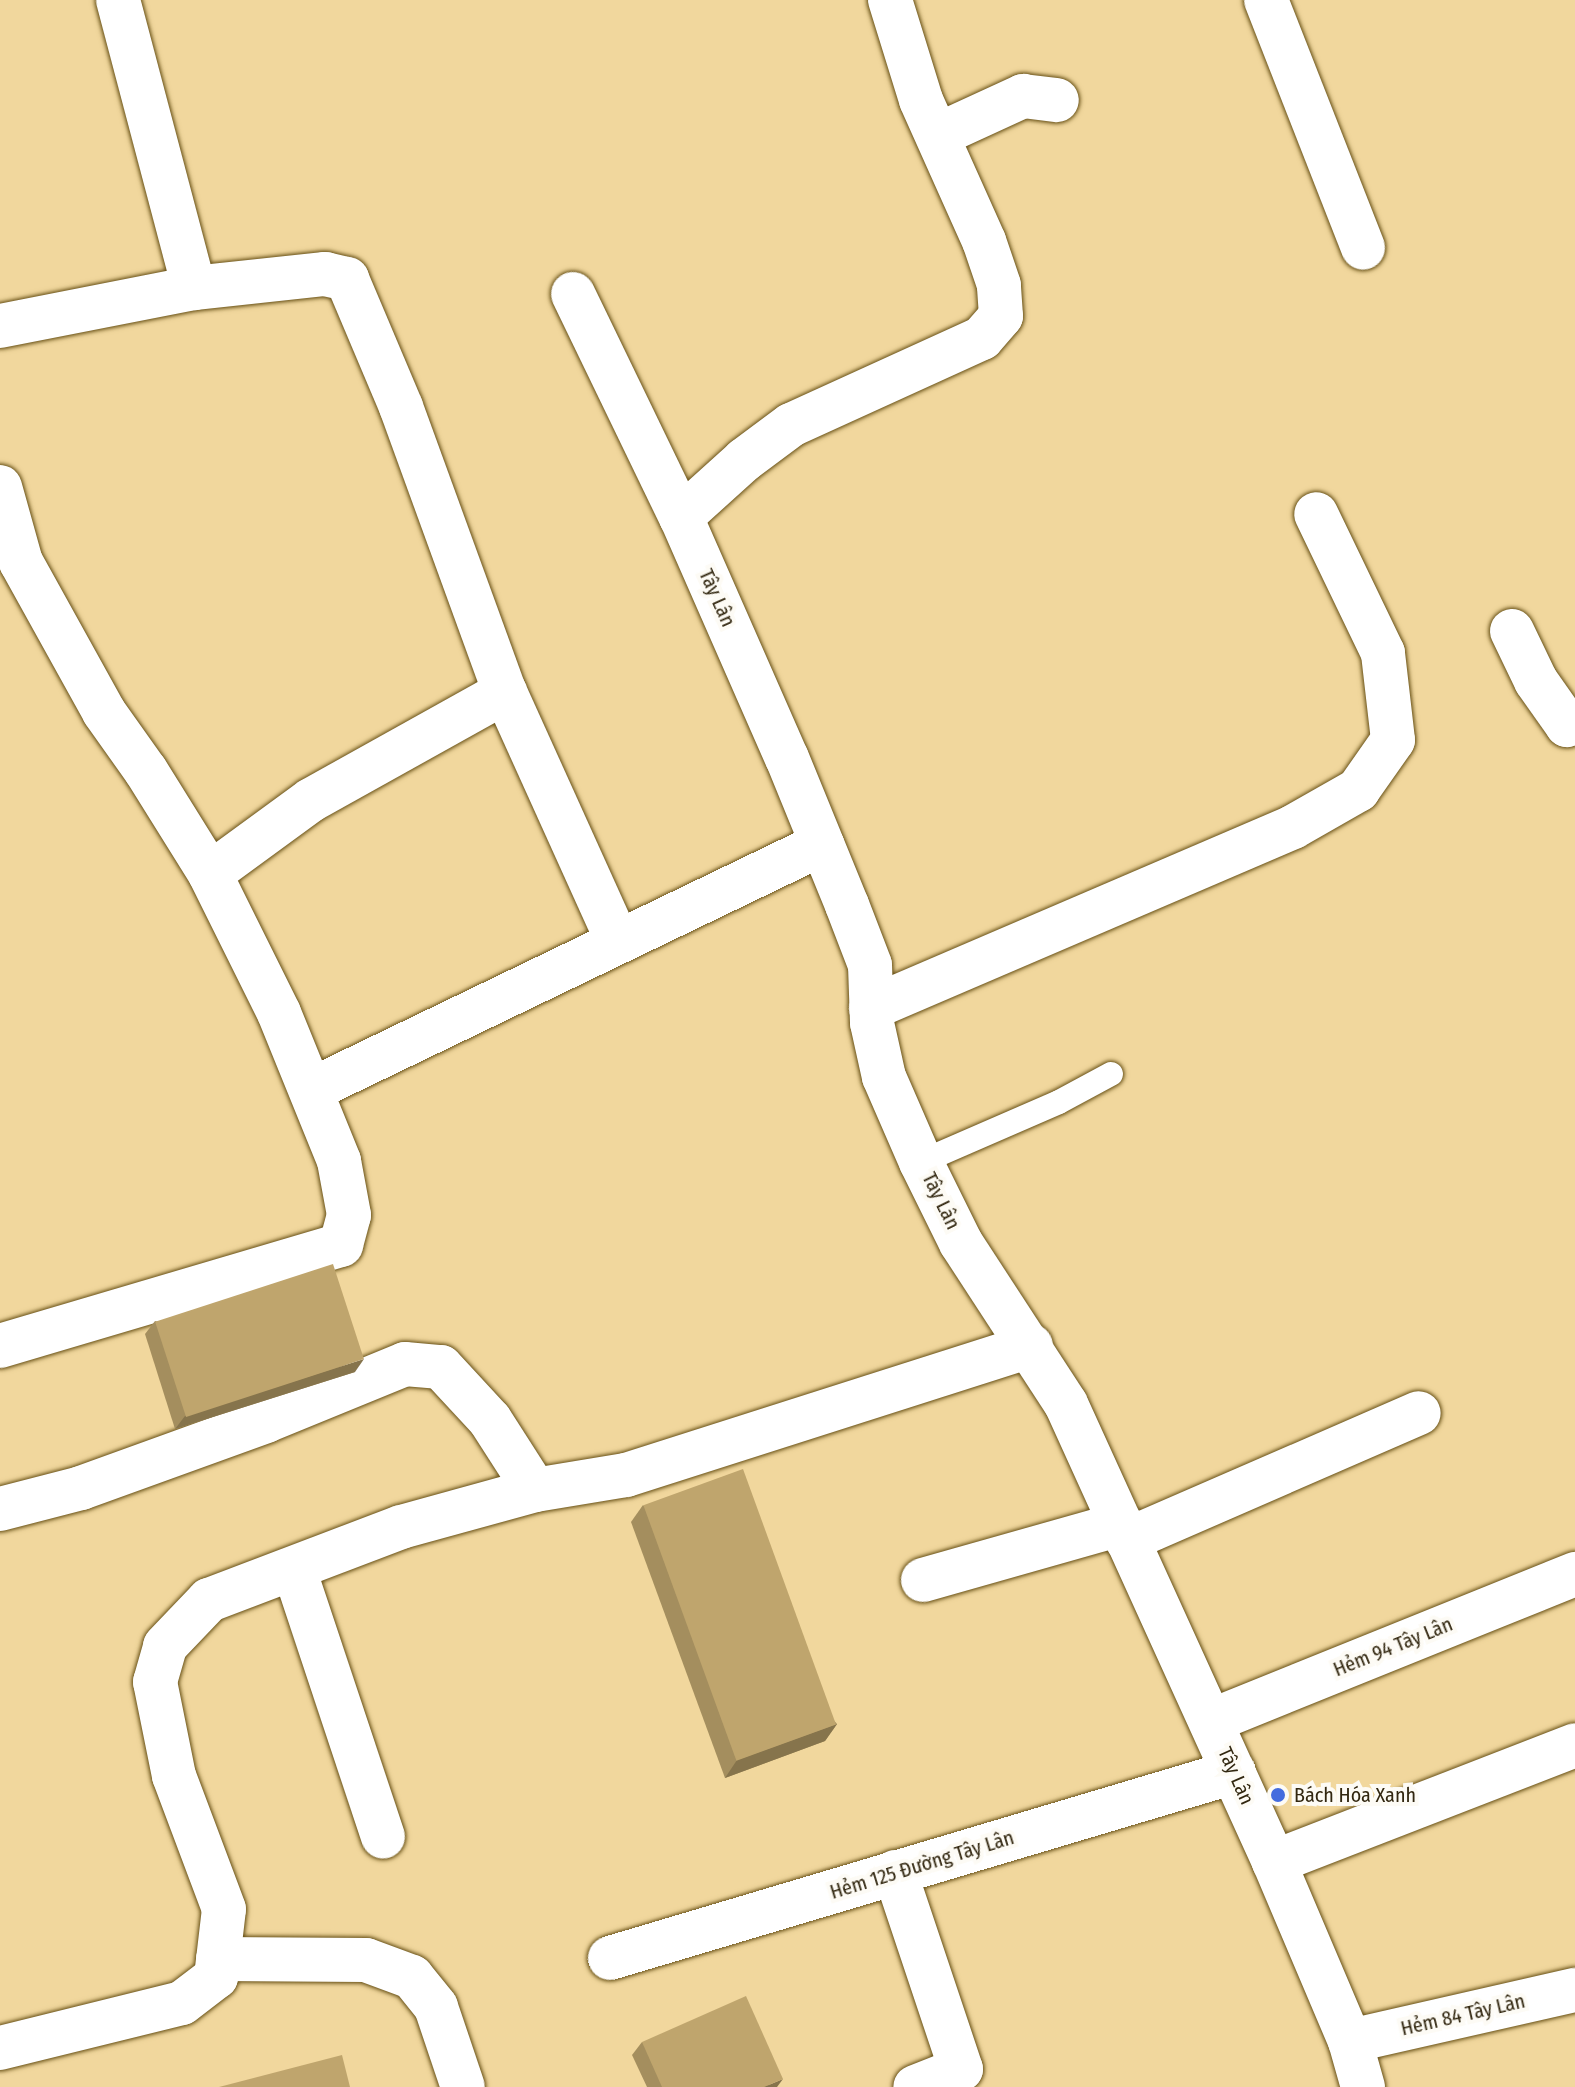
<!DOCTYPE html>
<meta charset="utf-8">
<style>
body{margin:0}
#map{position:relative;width:1575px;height:2087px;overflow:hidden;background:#f1d79d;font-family:"Fira Sans Condensed",sans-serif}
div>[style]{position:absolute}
.roads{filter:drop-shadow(0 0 2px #675015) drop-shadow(0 0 2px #675015)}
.service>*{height:24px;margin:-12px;padding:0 12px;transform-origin:12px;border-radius:12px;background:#fff}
.minor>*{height:44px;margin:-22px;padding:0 22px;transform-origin:22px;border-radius:22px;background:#fff}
.wall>*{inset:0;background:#a48e5e}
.shaded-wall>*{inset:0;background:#86744c}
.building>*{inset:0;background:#bfa56d;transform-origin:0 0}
.dots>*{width:22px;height:22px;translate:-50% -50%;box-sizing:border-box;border:4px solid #fdfbf5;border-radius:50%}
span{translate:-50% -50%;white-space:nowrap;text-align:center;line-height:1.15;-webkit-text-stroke:8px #fdfbf5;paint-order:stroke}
.street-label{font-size:20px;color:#322710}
.poi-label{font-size:20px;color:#322710}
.left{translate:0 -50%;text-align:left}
</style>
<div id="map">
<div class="roads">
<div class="service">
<div style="left:921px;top:1162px;width:150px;rotate:-23.5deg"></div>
<div style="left:1059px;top:1102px;width:59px;rotate:-28.3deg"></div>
</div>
<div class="minor">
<div style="left:118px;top:0;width:298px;rotate:75.2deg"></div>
<div style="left:1266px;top:0;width:266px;rotate:68.6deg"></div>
<div style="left:938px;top:135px;width:94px;rotate:-24.6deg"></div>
<div style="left:1023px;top:96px;width:34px;rotate:7deg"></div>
<div style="left:573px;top:294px;width:248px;rotate:64.2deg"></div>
<div style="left:681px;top:517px;width:263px;rotate:66.3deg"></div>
<div style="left:787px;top:758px;width:159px;rotate:67.8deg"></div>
<div style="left:847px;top:905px;width:64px;rotate:69deg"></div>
<div style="left:870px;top:965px;width:58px;rotate:88deg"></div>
<div style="left:872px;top:1023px;width:55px;rotate:77.5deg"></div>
<div style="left:884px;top:1077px;width:93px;rotate:66.5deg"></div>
<div style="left:921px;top:1162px;width:90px;rotate:63.7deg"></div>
<div style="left:961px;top:1243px;width:192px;rotate:56.9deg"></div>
<div style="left:1066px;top:1404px;width:503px;rotate:65.57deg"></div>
<div style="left:1274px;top:1862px;width:194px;rotate:67deg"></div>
<div style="left:1350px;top:2041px;width:48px;rotate:74.2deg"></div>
<div style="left:0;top:326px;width:198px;rotate:-11.1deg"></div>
<div style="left:194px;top:288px;width:132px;rotate:-6.1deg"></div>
<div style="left:325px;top:274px;width:23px;rotate:13deg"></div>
<div style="left:347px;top:279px;width:139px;rotate:67.1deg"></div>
<div style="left:401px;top:407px;width:303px;rotate:70deg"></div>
<div style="left:505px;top:692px;width:222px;rotate:150.9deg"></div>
<div style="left:311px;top:800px;width:125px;rotate:143.8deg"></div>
<div style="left:210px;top:874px;width:155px;rotate:63.6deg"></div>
<div style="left:279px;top:1013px;width:160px;rotate:67.9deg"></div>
<div style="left:339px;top:1161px;width:55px;rotate:79.5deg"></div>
<div style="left:349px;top:1215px;width:31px;rotate:105deg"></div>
<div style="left:341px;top:1245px;width:356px;rotate:163.5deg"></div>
<div style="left:0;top:487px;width:78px;rotate:74.4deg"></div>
<div style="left:21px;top:562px;width:171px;rotate:61deg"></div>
<div style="left:104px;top:712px;width:72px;rotate:54.6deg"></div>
<div style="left:146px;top:771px;width:121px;rotate:58.1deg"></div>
<div style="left:681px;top:517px;width:85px;rotate:-42.1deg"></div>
<div style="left:744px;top:460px;width:59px;rotate:-36.7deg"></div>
<div style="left:791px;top:425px;width:210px;rotate:-24.5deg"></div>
<div style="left:982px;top:338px;width:29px;rotate:-49deg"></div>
<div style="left:1001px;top:316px;width:31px;rotate:-94deg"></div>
<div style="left:999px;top:285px;width:46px;rotate:-108.8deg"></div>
<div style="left:984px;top:241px;width:154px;rotate:-114.1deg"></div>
<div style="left:921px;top:100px;width:105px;rotate:-107.2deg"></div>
<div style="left:1512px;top:631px;width:55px;rotate:64.4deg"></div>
<div style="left:1536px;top:681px;width:54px;rotate:54.8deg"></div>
<div style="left:1567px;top:725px;width:9px;rotate:-27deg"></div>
<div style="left:505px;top:692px;width:274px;rotate:65.7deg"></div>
<div style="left:871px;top:1008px;width:459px;rotate:-23.2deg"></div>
<div style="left:1293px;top:827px;width:75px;rotate:-29.6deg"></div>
<div style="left:1358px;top:790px;width:61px;rotate:-55deg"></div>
<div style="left:1393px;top:740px;width:88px;rotate:-96.6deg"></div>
<div style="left:1383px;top:653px;width:154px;rotate:-115.7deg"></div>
<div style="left:311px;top:1090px;width:567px;rotate:-25.71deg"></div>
<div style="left:0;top:1509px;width:84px;rotate:-14.5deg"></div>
<div style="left:81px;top:1488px;width:197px;rotate:-19.9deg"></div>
<div style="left:266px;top:1421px;width:150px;rotate:-22.3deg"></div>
<div style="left:405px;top:1364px;width:36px;rotate:5deg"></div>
<div style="left:441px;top:1367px;width:72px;rotate:47.2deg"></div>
<div style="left:490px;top:1420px;width:83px;rotate:57.3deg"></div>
<div style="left:535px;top:1490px;width:92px;rotate:-9.4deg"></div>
<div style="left:626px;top:1475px;width:425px;rotate:-17.7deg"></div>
<div style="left:1127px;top:1540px;width:318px;rotate:-23.5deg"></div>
<div style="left:294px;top:1569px;width:282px;rotate:71.6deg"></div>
<div style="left:923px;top:1580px;width:206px;rotate:-15.8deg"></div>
<div style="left:1211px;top:1721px;width:393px;rotate:-22deg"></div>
<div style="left:1274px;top:1862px;width:323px;rotate:-21.2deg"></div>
<div style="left:895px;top:1872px;width:208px;rotate:71.5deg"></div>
<div style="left:961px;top:2069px;width:49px;rotate:158.6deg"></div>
<div style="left:610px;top:1958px;width:651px;rotate:-16.6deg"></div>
<div style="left:218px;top:1959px;width:148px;rotate:0.4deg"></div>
<div style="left:366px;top:1960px;width:49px;rotate:20.3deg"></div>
<div style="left:412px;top:1977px;width:38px;rotate:51deg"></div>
<div style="left:436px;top:2007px;width:84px;rotate:71.4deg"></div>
<div style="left:1350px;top:2041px;width:231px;rotate:-12.8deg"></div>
<div style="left:0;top:2048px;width:187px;rotate:-13.9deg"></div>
<div style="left:182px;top:2003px;width:43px;rotate:-37.4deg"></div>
<div style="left:216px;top:1977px;width:68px;rotate:-83.3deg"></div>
<div style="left:224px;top:1909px;width:142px;rotate:-110.6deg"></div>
<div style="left:174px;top:1776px;width:96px;rotate:-101.4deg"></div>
<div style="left:155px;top:1682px;width:37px;rotate:-74deg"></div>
<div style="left:165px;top:1646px;width:64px;rotate:-46.3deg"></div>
<div style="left:209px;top:1600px;width:205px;rotate:-20.8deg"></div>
<div style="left:401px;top:1527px;width:139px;rotate:-15.4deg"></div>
</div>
</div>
<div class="wall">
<div style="clip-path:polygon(155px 1321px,355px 1372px,175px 1429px,145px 1334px)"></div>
<div style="clip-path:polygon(643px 1505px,837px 1724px,825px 1741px,725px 1778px,631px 1522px)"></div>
<div style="clip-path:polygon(642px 2042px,777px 2087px,647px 2087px,632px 2055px)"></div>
</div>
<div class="shaded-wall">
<div style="clip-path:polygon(364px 1359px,355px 1372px,175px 1429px,185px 1416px)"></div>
<div style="clip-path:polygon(837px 1724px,825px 1741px,725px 1778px,737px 1760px)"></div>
<div style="clip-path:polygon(783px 2079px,777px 2087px,764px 2087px)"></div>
</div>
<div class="building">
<div style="left:333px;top:1264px;width:100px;height:187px;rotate:72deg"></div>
<div style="left:743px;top:1469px;width:272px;height:106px;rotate:70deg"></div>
<div style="clip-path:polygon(746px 1996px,783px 2079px,764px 2087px,662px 2087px,642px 2042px)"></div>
<div style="clip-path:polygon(342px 2055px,350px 2087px,219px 2087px)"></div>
</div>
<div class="dots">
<div style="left:1278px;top:1795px;background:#446cde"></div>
</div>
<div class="street-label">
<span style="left:717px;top:598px;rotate:66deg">Tây Lân</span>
<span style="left:941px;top:1201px;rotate:64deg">Tây Lân</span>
<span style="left:1393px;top:1647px;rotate:-22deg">Hẻm 94 Tây Lân</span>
<span style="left:1236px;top:1776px;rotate:66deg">Tây Lân</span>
<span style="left:922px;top:1865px;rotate:-17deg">Hẻm 125 Đường Tây Lân</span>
<span style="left:1463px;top:2015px;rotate:-13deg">Hẻm 84 Tây Lân</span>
</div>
<div class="poi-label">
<span class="left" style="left:1294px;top:1795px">Bách Hóa Xanh</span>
</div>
</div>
